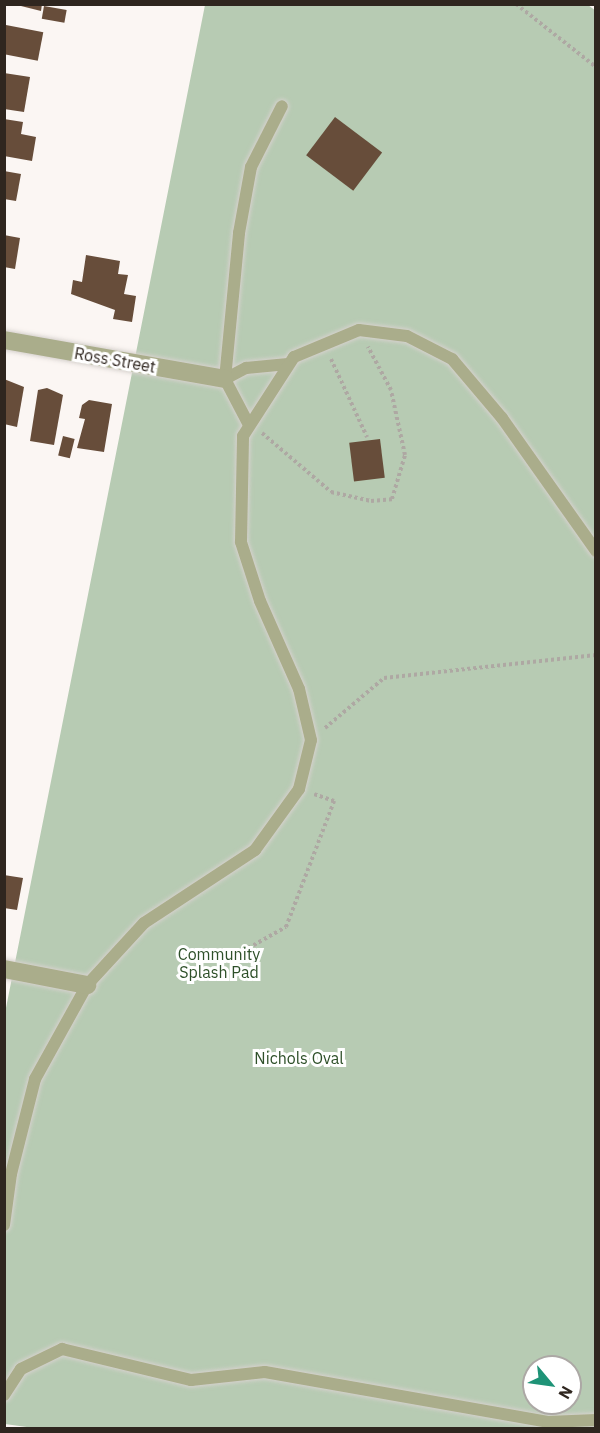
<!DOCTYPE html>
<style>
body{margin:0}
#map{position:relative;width:600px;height:1433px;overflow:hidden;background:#fbf6f3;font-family:"IBM Plex Sans",sans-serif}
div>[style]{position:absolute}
.green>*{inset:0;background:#b7cbb3}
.building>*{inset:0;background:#674d3a;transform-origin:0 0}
.path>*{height:4px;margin-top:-2px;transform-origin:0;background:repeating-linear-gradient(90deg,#aea8a3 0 3px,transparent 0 6px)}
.roads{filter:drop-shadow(0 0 2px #d6d1cd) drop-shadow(0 0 2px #d6d1cd)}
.lane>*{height:12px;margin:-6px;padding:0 6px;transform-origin:6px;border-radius:6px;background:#aaad8b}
.street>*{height:18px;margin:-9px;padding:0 9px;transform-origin:9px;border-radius:9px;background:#aaad8b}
span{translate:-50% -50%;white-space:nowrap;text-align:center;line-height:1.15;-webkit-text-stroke:6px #fff;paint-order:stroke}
.street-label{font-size:16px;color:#2f261f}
.park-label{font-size:16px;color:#2e5029}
.frame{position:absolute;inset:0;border:6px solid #2f261f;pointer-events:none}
.north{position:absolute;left:522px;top:1355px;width:60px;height:60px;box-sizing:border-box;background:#fff;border:2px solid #aca8a5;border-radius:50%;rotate:119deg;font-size:16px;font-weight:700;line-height:24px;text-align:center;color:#2f261f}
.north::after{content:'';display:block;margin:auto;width:21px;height:27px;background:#1e9377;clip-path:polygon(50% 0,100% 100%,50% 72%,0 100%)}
</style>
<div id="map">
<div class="green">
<div style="clip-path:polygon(evenodd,205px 5px,588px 5px,596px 11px,595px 1428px,34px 1428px,5px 1424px,5px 1013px,205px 5px,534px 1367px,570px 1367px,570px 1403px,534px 1403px,534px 1367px)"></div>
</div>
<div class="building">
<div style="clip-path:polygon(13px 4px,42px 4px,41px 11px)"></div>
<div style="left:44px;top:6px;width:23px;height:13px;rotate:10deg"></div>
<div style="left:6px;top:25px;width:38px;height:29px;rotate:11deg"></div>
<div style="clip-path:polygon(4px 73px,30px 77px,24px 112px,4px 109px)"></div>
<div style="left:335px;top:117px;width:59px;height:48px;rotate:37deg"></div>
<div style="clip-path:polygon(4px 119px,23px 122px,21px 134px,36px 137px,32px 161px,4px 156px)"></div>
<div style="clip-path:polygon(4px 171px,21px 174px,16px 201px,4px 199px)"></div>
<div style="clip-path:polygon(4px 235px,20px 238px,15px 269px,4px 267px)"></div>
<div style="clip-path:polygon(86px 255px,120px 261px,118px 274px,128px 275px,124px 294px,136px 296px,132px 322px,113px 319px,115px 310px,71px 294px,73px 280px,82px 282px)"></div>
<div style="clip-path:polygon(4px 379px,24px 387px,17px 427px,4px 424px)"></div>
<div style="clip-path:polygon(47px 388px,63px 395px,54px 445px,30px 441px,38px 390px)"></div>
<div style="clip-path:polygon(89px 400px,112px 404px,104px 452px,77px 448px,85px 419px,79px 418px,82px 405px)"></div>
<div style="left:63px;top:436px;width:12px;height:20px;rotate:14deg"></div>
<div style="left:380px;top:439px;width:39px;height:31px;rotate:83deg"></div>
<div style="clip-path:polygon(4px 875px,23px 878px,17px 910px,4px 908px)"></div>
</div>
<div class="path">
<div style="left:516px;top:4px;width:102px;rotate:38.2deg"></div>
<div style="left:331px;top:359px;width:86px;rotate:65.2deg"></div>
<div style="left:262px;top:433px;width:91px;rotate:40.5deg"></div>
<div style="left:331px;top:492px;width:41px;rotate:12.7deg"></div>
<div style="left:371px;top:501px;width:21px;rotate:-5deg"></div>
<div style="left:392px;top:499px;width:46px;rotate:-73.5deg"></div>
<div style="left:405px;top:455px;width:66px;rotate:-102.2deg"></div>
<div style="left:391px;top:390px;width:49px;rotate:-118.1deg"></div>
<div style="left:325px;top:728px;width:77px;rotate:-40.3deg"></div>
<div style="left:384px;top:678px;width:213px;rotate:-6.2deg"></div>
<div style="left:243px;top:951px;width:49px;rotate:-29.2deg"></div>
<div style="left:286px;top:927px;width:135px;rotate:-69.1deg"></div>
<div style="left:334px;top:801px;width:21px;rotate:-161deg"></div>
</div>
<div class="roads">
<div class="lane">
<div style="left:225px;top:379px;width:24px;rotate:-28deg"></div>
<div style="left:246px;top:368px;width:42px;rotate:-5.4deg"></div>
<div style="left:249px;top:425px;width:52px;rotate:-117.6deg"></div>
<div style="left:225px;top:379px;width:147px;rotate:-84.5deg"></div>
<div style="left:239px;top:233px;width:67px;rotate:-79.7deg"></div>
<div style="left:251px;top:167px;width:68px;rotate:-63.1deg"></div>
<div style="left:4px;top:1225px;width:51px;rotate:-82.2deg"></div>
<div style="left:11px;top:1174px;width:98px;rotate:-75.8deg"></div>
<div style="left:35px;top:1079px;width:107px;rotate:-61deg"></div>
<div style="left:87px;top:985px;width:84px;rotate:-47.4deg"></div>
<div style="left:144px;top:923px;width:133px;rotate:-33.3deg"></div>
<div style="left:255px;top:850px;width:75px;rotate:-54.2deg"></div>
<div style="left:299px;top:789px;width:50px;rotate:-76.2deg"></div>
<div style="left:311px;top:740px;width:52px;rotate:-103.2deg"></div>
<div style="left:299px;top:689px;width:96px;rotate:-113.9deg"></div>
<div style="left:260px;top:601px;width:62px;rotate:-107.9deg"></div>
<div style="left:241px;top:542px;width:106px;rotate:-88.9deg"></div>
<div style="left:243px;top:436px;width:94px;rotate:-57.2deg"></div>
<div style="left:294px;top:357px;width:70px;rotate:-22.6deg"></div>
<div style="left:359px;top:330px;width:48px;rotate:7.1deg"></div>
<div style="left:407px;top:336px;width:51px;rotate:27.1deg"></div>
<div style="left:452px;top:359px;width:77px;rotate:49.7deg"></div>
<div style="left:502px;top:418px;width:163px;rotate:54.7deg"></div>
<div style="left:4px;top:1395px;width:31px;rotate:-57deg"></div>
<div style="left:21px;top:1369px;width:46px;rotate:-26deg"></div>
<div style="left:62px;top:1349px;width:133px;rotate:13.5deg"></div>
<div style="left:191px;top:1380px;width:74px;rotate:-6.2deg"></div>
<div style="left:265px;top:1372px;width:287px;rotate:10deg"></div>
<div style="left:548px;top:1422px;width:48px;rotate:-2.4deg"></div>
</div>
<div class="street">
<div style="left:4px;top:340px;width:224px;rotate:10deg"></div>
<div style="left:4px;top:969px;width:85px;rotate:10.9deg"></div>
</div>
</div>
<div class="street-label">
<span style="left:115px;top:360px;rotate:10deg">Ross Street</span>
</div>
<div class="park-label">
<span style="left:219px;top:963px">Community<br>Splash Pad</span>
<span style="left:299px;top:1058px">Nichols Oval</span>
</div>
<div class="frame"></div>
<div class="north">N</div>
</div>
